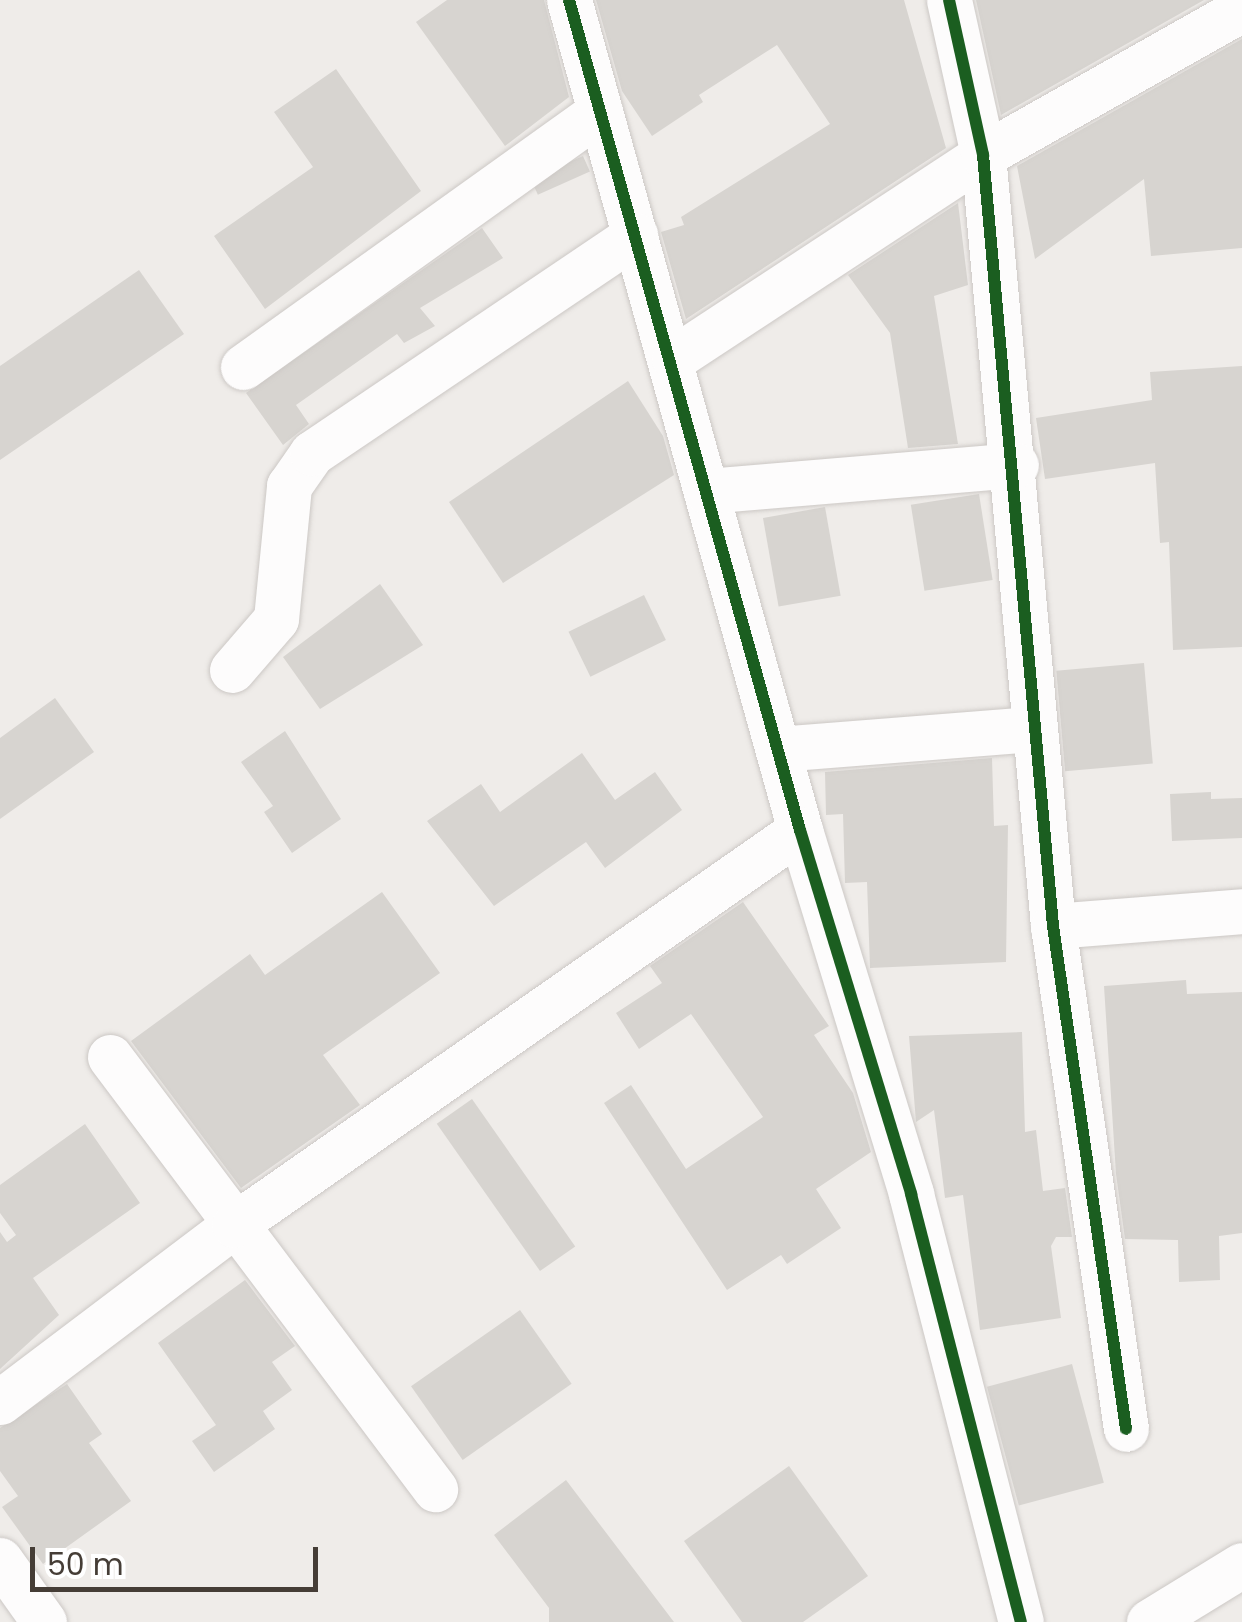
<!DOCTYPE html>
<style>
body{margin:0}
#map{position:relative;width:1242px;height:1622px;overflow:hidden;background:#efece9;font-family:Poppins,sans-serif}
div>[style]{position:absolute}
.building>*{inset:0;background:#d7d4d0;transform-origin:0 0}
.roads{filter:drop-shadow(0 0 2px #ccc8c5) drop-shadow(0 0 2px #ccc8c5)}
.minor>*{height:45px;margin:-22.5px;padding:0 22.5px;transform-origin:22.5px;border-radius:22.5px;background:#fdfcfc}
.cycleway>*{height:12px;margin:-6px;padding:0 6px;transform-origin:6px;border-radius:6px;background:#1b5e20}
span{translate:-50% -50%;white-space:nowrap;text-align:center;line-height:1.15;-webkit-text-stroke:8px #fff;paint-order:stroke}
.scale{position:absolute;left:30px;top:1547px;width:288px;height:45px;box-sizing:border-box;border:5px solid #453d36;border-top:0;padding-left:12px;font-size:30px;line-height:35px;white-space:nowrap;color:#453d36;-webkit-text-stroke:8px #fff;paint-order:stroke}
</style>
<div id="map">
<div class="building">
<div style="clip-path:polygon(447px 0,544px 0,569px 97px,505px 146px,416px 22px)"></div>
<div style="clip-path:polygon(596px 0,904px 0,946px 148px,686px 319px,661px 232px,684px 225px,681px 217px,830px 124px,777px 45px,699px 95px,703px 102px,652px 136px,622px 91px)"></div>
<div style="clip-path:polygon(976px 0,1204px 0,1001px 115px)"></div>
<div style="clip-path:polygon(1242px 39px,1242px 248px,1151px 256px,1144px 179px,1035px 259px,1017px 166px)"></div>
<div style="clip-path:polygon(336px 69px,421px 191px,265px 309px,214px 236px,313px 167px,274px 112px)"></div>
<div style="left:583px;top:156px;width:17px;height:57px;rotate:66deg"></div>
<div style="clip-path:polygon(958px 203px,968px 285px,934px 296px,958px 444px,908px 448px,890px 333px,848px 275px)"></div>
<div style="clip-path:polygon(482px 228px,503px 258px,420px 308px,435px 326px,404px 343px,397px 334px,296px 405px,309px 424px,283px 445px,246px 393px)"></div>
<div style="clip-path:polygon(139px 270px,184px 334px,0 460px,0 366px)"></div>
<div style="clip-path:polygon(1242px 366px,1242px 647px,1173px 650px,1169px 542px,1160px 543px,1155px 463px,1045px 479px,1036px 418px,1152px 400px,1150px 372px)"></div>
<div style="clip-path:polygon(628px 381px,663px 436px,674px 475px,503px 583px,449px 502px)"></div>
<div style="left:979px;top:494px;width:87px;height:69px;rotate:81deg"></div>
<div style="left:825px;top:507px;width:90px;height:63px;rotate:80deg"></div>
<div style="clip-path:polygon(380px 584px,423px 645px,320px 709px,283px 657px)"></div>
<div style="left:644px;top:595px;width:50px;height:84px;rotate:64deg"></div>
<div style="left:1144px;top:663px;width:101px;height:88px;rotate:85deg"></div>
<div style="clip-path:polygon(55px 698px,94px 752px,0 819px,0 738px)"></div>
<div style="clip-path:polygon(285px 731px,341px 819px,292px 853px,264px 812px,273px 806px,241px 762px)"></div>
<div style="clip-path:polygon(582px 753px,615px 800px,655px 772px,682px 810px,605px 868px,586px 842px,494px 906px,427px 821px,481px 784px,500px 812px)"></div>
<div style="clip-path:polygon(992px 758px,994px 826px,1008px 825px,1006px 962px,870px 968px,867px 882px,845px 883px,843px 814px,826px 815px,825px 772px)"></div>
<div style="clip-path:polygon(1211px 792px,1211px 799px,1242px 798px,1242px 838px,1172px 841px,1170px 794px)"></div>
<div style="clip-path:polygon(382px 892px,440px 973px,323px 1055px,360px 1105px,241px 1188px,131px 1041px,250px 954px,265px 975px)"></div>
<div style="clip-path:polygon(743px 902px,829px 1026px,814px 1035px,853px 1093px,871px 1152px,816px 1189px,841px 1228px,787px 1264px,781px 1255px,727px 1290px,604px 1103px,631px 1085px,686px 1169px,763px 1117px,691px 1014px,639px 1049px,616px 1013px,662px 983px,650px 966px)"></div>
<div style="clip-path:polygon(1186px 980px,1187px 994px,1242px 992px,1242px 1233px,1219px 1236px,1220px 1280px,1179px 1282px,1178px 1240px,1125px 1239px,1116px 1174px,1104px 986px)"></div>
<div style="clip-path:polygon(1022px 1032px,1025px 1132px,1036px 1130px,1043px 1191px,1065px 1188px,1072px 1237px,1056px 1237px,1051px 1246px,1061px 1318px,980px 1330px,963px 1195px,945px 1198px,934px 1110px,916px 1122px,909px 1036px)"></div>
<div style="left:472px;top:1099px;width:180px;height:43px;rotate:55deg"></div>
<div style="clip-path:polygon(85px 1124px,140px 1203px,33px 1278px,59px 1315px,0 1369px,0 1232px,7px 1242px,16px 1235px,0 1213px,0 1185px)"></div>
<div style="clip-path:polygon(245px 1280px,295px 1346px,272px 1362px,292px 1390px,263px 1411px,275px 1429px,214px 1472px,192px 1441px,216px 1425px,158px 1343px)"></div>
<div style="left:520px;top:1310px;width:90px;height:133px;rotate:55deg"></div>
<div style="left:1072px;top:1364px;width:123px;height:88px;rotate:75deg"></div>
<div style="clip-path:polygon(67px 1384px,102px 1434px,89px 1443px,131px 1501px,43px 1564px,2px 1507px,18px 1496px,0 1471px,0 1428px)"></div>
<div style="clip-path:polygon(789px 1466px,868px 1576px,803px 1622px,742px 1622px,684px 1541px)"></div>
<div style="clip-path:polygon(566px 1480px,674px 1622px,549px 1622px,549px 1608px,494px 1535px)"></div>
</div>
<div class="roads">
<div class="minor">
<div style="left:569px;top:0;width:862px;rotate:74.45deg"></div>
<div style="left:800px;top:830px;width:381px;rotate:73deg"></div>
<div style="left:911px;top:1194px;width:442px;rotate:75.6deg"></div>
<div style="left:949px;top:0;width:159px;rotate:77.6deg"></div>
<div style="left:983px;top:155px;width:774px;rotate:84.81deg"></div>
<div style="left:1053px;top:926px;width:508px;rotate:81.74deg"></div>
<div style="left:674px;top:358px;width:370px;rotate:-33.3deg"></div>
<div style="left:983px;top:155px;width:297px;rotate:-29.4deg"></div>
<div style="left:243px;top:367px;width:439px;rotate:-35.6deg"></div>
<div style="left:706px;top:491px;width:311px;rotate:-4.8deg"></div>
<div style="left:232px;top:670px;width:67px;rotate:-49.2deg"></div>
<div style="left:276px;top:619px;width:134px;rotate:-84.4deg"></div>
<div style="left:289px;top:486px;width:40px;rotate:-55.1deg"></div>
<div style="left:312px;top:453px;width:390px;rotate:-34deg"></div>
<div style="left:778px;top:749px;width:255px;rotate:-4.5deg"></div>
<div style="left:1053px;top:926px;width:190px;rotate:-4.5deg"></div>
<div style="left:110px;top:1057px;width:541px;rotate:53.05deg"></div>
<div style="left:0;top:1402px;width:293px;rotate:-37.1deg"></div>
<div style="left:234px;top:1225px;width:690px;rotate:-34.91deg"></div>
<div style="left:0;top:1560px;width:76px;rotate:54.6deg"></div>
<div style="left:1149px;top:1622px;width:109px;rotate:-31.5deg"></div>
</div>
</div>
<div class="cycleway">
<div style="left:569px;top:0;width:862px;rotate:74.45deg"></div>
<div style="left:800px;top:830px;width:381px;rotate:73deg"></div>
<div style="left:911px;top:1194px;width:442px;rotate:75.6deg"></div>
<div style="left:949px;top:0;width:159px;rotate:77.6deg"></div>
<div style="left:983px;top:155px;width:774px;rotate:84.81deg"></div>
<div style="left:1053px;top:926px;width:508px;rotate:81.74deg"></div>
</div>
<div class="scale">50 m</div>
</div>
